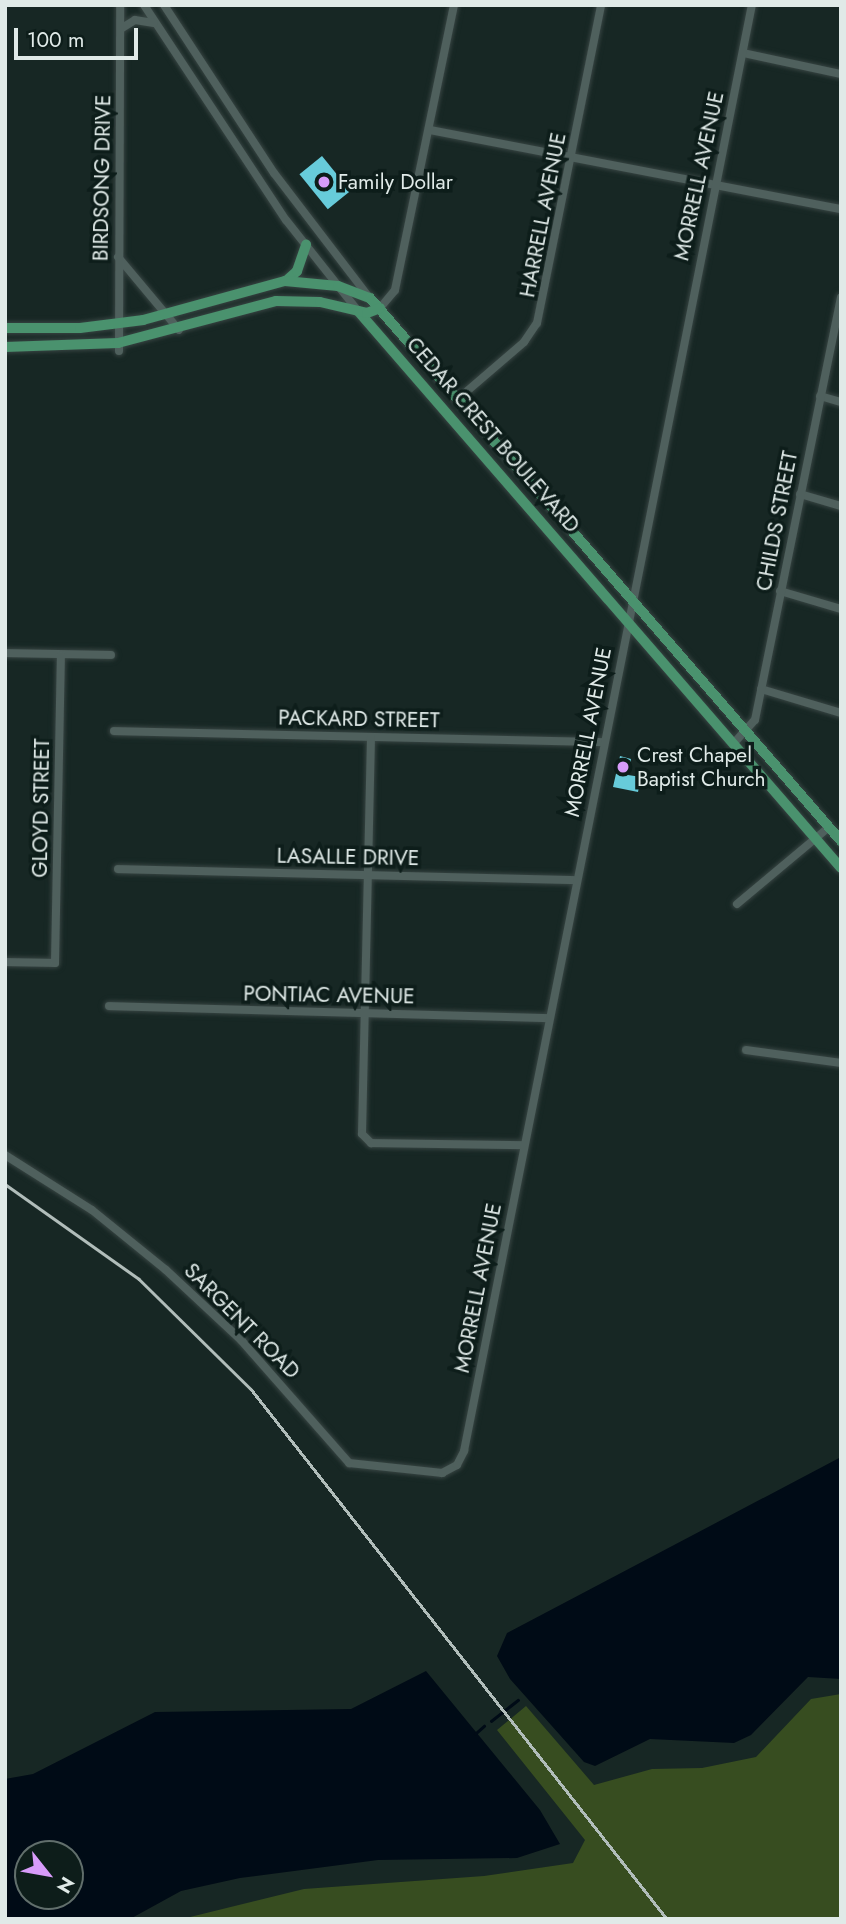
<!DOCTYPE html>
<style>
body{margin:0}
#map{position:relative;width:846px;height:1924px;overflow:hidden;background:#172724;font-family:Jost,sans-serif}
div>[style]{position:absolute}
.green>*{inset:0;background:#374d20}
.water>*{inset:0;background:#000b16}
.stream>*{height:2.5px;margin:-1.25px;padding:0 1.25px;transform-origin:1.25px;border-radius:1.25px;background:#000b16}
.building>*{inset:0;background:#67cbda;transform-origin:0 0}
.roads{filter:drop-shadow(0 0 2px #374442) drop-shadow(0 0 2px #374442)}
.minor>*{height:8px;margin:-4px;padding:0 4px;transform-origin:4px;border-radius:4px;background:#4f605d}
.major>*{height:10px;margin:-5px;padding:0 5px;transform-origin:5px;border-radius:5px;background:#4a926e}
.rail>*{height:2.5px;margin:-1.25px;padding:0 1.25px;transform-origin:1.25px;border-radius:1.25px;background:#b1bdba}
.dots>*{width:19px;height:19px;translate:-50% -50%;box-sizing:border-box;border:4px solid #0d1d1a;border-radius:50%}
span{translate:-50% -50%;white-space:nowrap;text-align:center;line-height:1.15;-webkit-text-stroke:7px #0d1d1a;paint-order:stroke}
.street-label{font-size:21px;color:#e0eae8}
.poi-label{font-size:21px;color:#e0eae8}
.left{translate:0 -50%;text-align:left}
.frame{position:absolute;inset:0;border:7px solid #e0eae8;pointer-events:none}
.north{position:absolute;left:14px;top:1840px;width:70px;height:70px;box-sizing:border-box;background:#0d1d1a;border:2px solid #616f6c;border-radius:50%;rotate:121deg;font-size:19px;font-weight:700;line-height:28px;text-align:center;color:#e0eae8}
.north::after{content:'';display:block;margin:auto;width:24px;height:32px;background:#d79bf9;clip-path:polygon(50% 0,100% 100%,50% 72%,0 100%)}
.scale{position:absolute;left:14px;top:28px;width:124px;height:32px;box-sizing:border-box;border:4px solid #e0eae8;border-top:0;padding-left:9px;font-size:21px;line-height:24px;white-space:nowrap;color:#e0eae8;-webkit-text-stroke:5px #0d1d1a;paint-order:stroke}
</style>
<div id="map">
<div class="green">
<div style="clip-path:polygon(841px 1694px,841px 1919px,182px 1919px,304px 1889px,484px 1876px,573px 1863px,585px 1840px,497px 1730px,526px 1706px,594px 1785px,652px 1769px,702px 1768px,756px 1757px,811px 1699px)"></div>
</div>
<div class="water">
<div style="clip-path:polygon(841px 1457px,841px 1679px,808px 1677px,751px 1735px,734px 1743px,650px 1739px,595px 1766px,584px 1762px,510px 1679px,497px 1656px,507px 1633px)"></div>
<div style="clip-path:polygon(evenodd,426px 1671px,540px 1810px,560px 1844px,517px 1858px,378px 1860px,240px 1878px,181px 1891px,130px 1919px,5px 1919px,5px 1779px,33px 1774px,155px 1712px,351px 1709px,426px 1671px,28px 1854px,70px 1854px,70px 1896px,28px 1896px,28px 1854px)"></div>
</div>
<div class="stream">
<div style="left:491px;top:1721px;width:34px;rotate:-38deg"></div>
<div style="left:475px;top:1734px;width:12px;rotate:-42deg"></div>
</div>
<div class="building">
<div style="left:322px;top:156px;width:45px;height:29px;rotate:51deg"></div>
<div style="clip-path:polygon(620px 756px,631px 759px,628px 775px,641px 777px,638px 792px,613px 787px)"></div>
</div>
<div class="roads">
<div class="minor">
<div style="left:144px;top:5px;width:258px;rotate:56.6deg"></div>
<div style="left:286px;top:220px;width:116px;rotate:51.6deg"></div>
<div style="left:164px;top:5px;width:201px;rotate:56.8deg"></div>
<div style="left:274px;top:173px;width:155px;rotate:52.6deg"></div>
<div style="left:122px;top:28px;width:15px;rotate:-32deg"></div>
<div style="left:135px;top:20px;width:19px;rotate:9deg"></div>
<div style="left:743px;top:53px;width:100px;rotate:12.1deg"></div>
<div style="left:430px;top:130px;width:419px;rotate:10.9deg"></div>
<div style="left:118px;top:257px;width:95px;rotate:50.1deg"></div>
<div style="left:380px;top:308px;width:23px;rotate:-50deg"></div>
<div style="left:395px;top:290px;width:291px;rotate:-78.3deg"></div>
<div style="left:119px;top:351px;width:346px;rotate:-89.8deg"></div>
<div style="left:820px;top:396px;width:22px;rotate:16deg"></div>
<div style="left:459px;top:398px;width:86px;rotate:-40.7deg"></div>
<div style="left:524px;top:342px;width:23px;rotate:-56deg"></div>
<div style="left:537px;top:323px;width:324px;rotate:-78.6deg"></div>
<div style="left:800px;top:494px;width:43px;rotate:16.3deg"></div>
<div style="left:780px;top:591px;width:64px;rotate:16.4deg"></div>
<div style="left:5px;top:653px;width:106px;rotate:1.1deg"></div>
<div style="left:761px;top:689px;width:84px;rotate:16.7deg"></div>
<div style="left:114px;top:731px;width:489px;rotate:1.3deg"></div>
<div style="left:371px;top:737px;width:397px;rotate:91.3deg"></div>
<div style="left:362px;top:1134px;width:13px;rotate:45deg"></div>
<div style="left:371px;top:1143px;width:152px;rotate:0.8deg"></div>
<div style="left:734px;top:743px;width:31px;rotate:-48deg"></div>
<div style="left:755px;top:720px;width:431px;rotate:-78.5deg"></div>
<div style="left:118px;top:869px;width:458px;rotate:1.4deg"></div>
<div style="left:737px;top:904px;width:120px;rotate:-39.9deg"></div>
<div style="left:5px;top:962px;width:50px;rotate:1.1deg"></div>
<div style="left:55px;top:963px;width:308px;rotate:-88.9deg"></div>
<div style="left:109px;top:1006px;width:439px;rotate:1.6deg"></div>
<div style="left:746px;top:1050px;width:96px;rotate:7.8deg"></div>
<div style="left:5px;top:1155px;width:103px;rotate:32.3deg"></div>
<div style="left:92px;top:1210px;width:95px;rotate:39deg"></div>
<div style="left:166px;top:1270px;width:103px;rotate:43deg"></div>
<div style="left:241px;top:1340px;width:164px;rotate:48.7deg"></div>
<div style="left:349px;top:1463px;width:94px;rotate:6.1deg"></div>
<div style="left:442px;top:1473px;width:17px;rotate:-28deg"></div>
<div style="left:457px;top:1465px;width:16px;rotate:-63deg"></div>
<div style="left:464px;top:1451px;width:1474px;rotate:-78.74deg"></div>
</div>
<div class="major">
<div style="left:286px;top:281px;width:15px;rotate:-42deg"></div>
<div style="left:297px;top:271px;width:28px;rotate:-71deg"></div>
<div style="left:358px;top:311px;width:737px;rotate:49.07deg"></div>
<div style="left:5px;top:328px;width:75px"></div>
<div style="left:80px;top:328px;width:64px;rotate:-7.2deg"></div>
<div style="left:143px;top:320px;width:147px;rotate:-15.4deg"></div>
<div style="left:285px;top:281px;width:53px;rotate:5.4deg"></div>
<div style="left:338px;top:286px;width:34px;rotate:21deg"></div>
<div style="left:370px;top:298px;width:719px;rotate:49.06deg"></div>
<div style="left:5px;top:347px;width:113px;rotate:-2deg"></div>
<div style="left:118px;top:343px;width:163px;rotate:-14.9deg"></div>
<div style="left:276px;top:301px;width:44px;rotate:1.3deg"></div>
<div style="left:320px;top:302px;width:48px;rotate:13.2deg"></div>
<div style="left:367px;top:313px;width:14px;rotate:-21deg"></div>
</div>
</div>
<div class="rail">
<div style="left:5px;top:1184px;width:164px;rotate:35.3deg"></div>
<div style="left:139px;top:1279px;width:157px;rotate:44.5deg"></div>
<div style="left:251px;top:1389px;width:674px;rotate:51.87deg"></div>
</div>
<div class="dots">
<div style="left:324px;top:182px;background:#d79bf9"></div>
<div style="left:623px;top:767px;background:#d79bf9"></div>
</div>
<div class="street-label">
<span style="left:699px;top:176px;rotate:-78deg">MORRELL AVENUE</span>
<span style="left:102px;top:178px;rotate:-89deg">BIRDSONG DRIVE</span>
<span style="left:543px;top:215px;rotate:-79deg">HARRELL AVENUE</span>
<span style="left:493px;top:435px;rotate:49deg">CEDAR CREST BOULEVARD</span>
<span style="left:777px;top:521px;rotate:-79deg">CHILDS STREET</span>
<span style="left:359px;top:719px;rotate:1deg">PACKARD STREET</span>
<span style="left:588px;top:732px;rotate:-79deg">MORRELL AVENUE</span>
<span style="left:41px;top:808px;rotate:-89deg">GLOYD STREET</span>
<span style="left:348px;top:857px;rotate:1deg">LASALLE DRIVE</span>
<span style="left:329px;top:995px;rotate:1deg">PONTIAC AVENUE</span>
<span style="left:478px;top:1288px;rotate:-79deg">MORRELL AVENUE</span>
<span style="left:242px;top:1321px;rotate:45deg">SARGENT ROAD</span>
</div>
<div class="poi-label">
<span class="left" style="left:338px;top:182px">Family Dollar</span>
<span class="left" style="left:637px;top:767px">Crest Chapel<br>Baptist Church</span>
</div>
<div class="frame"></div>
<div class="north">N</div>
<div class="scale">100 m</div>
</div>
